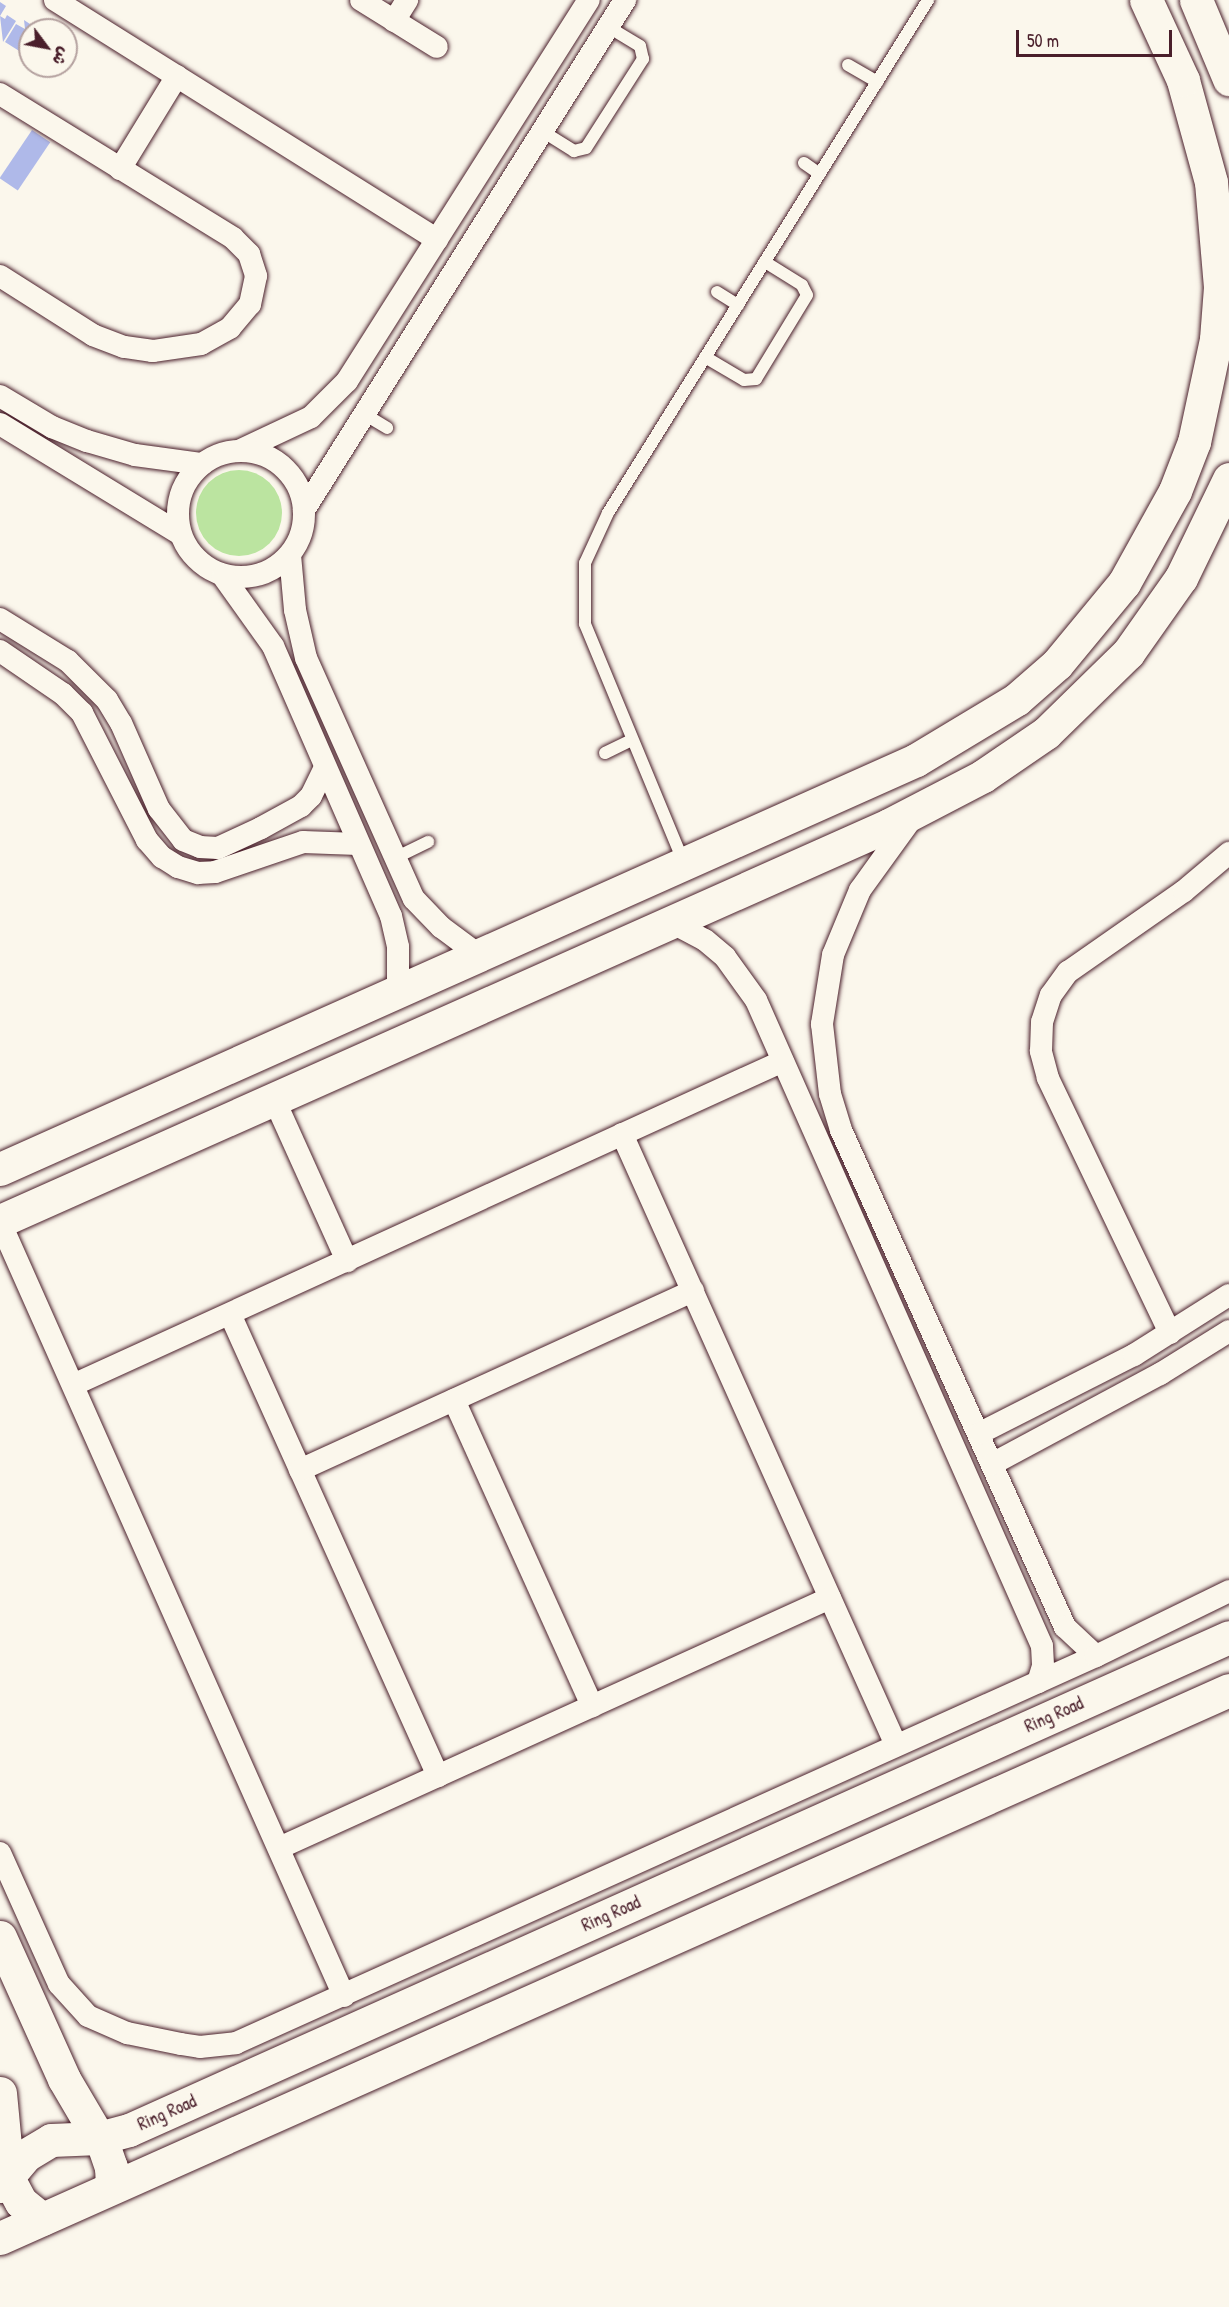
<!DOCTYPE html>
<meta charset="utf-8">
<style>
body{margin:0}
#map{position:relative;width:1229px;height:2307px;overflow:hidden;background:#fbf7ec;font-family:"Patrick Hand","Playpen Sans Arabic",sans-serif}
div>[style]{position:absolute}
.green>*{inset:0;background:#bbe4a0}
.round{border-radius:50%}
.building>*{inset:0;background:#afb9e9;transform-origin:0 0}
.roads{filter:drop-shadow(0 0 2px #4a1f2b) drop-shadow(0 0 2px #4a1f2b)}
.lane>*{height:12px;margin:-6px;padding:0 6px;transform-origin:6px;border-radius:6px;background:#fbf7ec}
.street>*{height:22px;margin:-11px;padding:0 11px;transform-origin:11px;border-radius:11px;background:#fbf7ec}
.street>.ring{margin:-11px;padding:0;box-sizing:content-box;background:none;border:22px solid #fbf7ec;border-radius:50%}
.secondary>*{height:33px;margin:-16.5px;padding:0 16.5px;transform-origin:16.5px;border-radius:16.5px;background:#fbf7ec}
span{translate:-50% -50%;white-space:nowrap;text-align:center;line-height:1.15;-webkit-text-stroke:6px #fbf7ec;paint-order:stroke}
.street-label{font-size:18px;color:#4a1f2b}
.north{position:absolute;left:18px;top:18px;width:60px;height:60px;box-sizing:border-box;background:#fbf7ec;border:2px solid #b4a19f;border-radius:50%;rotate:122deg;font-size:16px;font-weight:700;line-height:24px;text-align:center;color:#4a1f2b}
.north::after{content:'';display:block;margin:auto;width:21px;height:27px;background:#4a1f2b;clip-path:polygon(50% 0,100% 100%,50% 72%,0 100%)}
.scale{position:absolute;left:1016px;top:30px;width:156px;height:27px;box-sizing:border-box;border:3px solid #4a1f2b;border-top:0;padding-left:8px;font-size:18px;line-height:21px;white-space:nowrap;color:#4a1f2b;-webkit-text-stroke:4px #fbf7ec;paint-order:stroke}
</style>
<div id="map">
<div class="green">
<div class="round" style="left:196px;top:470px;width:86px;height:86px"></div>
</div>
<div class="building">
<div style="clip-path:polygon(0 2px,6px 6px,0 16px)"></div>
<div style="clip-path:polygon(7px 15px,16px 21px,3px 42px,0 16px,5px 19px)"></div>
<div style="clip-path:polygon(24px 20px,39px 30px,30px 30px,30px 50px,24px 54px,5px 42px,16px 24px,25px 29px)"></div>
<div style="clip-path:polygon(30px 57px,30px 66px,48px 66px,43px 75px,25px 64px)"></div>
<div style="left:32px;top:130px;width:22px;height:58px;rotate:34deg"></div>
</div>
<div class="roads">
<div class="lane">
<div style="left:848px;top:65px;width:34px;rotate:30deg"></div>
<div style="left:542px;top:131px;width:38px;rotate:32deg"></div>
<div style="left:574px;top:151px;width:12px;rotate:-14deg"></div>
<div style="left:586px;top:148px;width:106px;rotate:-57.4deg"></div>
<div style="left:643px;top:59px;width:13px;rotate:-103deg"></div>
<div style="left:640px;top:46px;width:37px;rotate:-149deg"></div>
<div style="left:804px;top:163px;width:19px;rotate:35deg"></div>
<div style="left:717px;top:292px;width:25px;rotate:32deg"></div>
<div style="left:705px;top:357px;width:45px;rotate:30.5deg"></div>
<div style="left:744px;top:380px;width:12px;rotate:-5deg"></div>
<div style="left:756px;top:379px;width:98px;rotate:-58.7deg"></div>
<div style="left:807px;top:295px;width:11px;rotate:-117deg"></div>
<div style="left:802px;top:285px;width:44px;rotate:-148.1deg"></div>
<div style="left:364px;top:414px;width:27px;rotate:31deg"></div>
<div style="left:605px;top:753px;width:30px;rotate:-26deg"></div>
<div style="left:395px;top:858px;width:37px;rotate:-26deg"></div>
<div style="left:684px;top:863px;width:259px;rotate:-112.5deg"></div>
<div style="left:585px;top:624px;width:61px;rotate:-90deg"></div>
<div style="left:585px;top:563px;width:55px;rotate:-65.3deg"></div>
<div style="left:608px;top:513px;width:605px;rotate:-58.04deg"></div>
</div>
<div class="street">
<div style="left:55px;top:0;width:451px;rotate:32.1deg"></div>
<div style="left:361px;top:0;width:89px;rotate:31.7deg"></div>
<div style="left:394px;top:21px;width:25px;rotate:-58deg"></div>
<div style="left:0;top:94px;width:274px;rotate:31.7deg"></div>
<div style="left:233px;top:238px;width:23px;rotate:45deg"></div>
<div style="left:249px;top:254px;width:23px;rotate:72deg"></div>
<div style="left:256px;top:276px;width:29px;rotate:102deg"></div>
<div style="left:250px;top:304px;width:31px;rotate:130deg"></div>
<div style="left:230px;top:328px;width:33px;rotate:151deg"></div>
<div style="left:201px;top:344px;width:49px;rotate:171.7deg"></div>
<div style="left:153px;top:351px;width:29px;rotate:-172deg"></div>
<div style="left:124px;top:347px;width:33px;rotate:-159deg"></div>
<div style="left:93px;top:335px;width:110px;rotate:-147.6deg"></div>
<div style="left:120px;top:169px;width:109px;rotate:-58.5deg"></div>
<div style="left:0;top:396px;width:61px;rotate:30.8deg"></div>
<div style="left:52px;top:427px;width:38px;rotate:22deg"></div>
<div style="left:87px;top:441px;width:50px;rotate:16.3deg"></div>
<div style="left:135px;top:455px;width:68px;rotate:7.7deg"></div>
<div style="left:0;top:424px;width:211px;rotate:31.4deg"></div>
<div style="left:241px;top:450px;width:77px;rotate:-25.2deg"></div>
<div style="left:311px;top:417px;width:51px;rotate:-45deg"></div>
<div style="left:347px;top:381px;width:451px;rotate:-57.6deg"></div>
<div class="ring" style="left:178px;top:451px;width:104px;height:104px"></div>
<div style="left:304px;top:510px;width:603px;rotate:-57.81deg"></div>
<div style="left:290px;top:555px;width:55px;rotate:84.8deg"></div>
<div style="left:295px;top:610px;width:49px;rotate:77.1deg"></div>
<div style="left:306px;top:658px;width:264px;rotate:65.9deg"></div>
<div style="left:414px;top:899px;width:39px;rotate:46deg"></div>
<div style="left:441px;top:927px;width:49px;rotate:36.6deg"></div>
<div style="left:223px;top:576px;width:86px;rotate:54.5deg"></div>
<div style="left:273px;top:646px;width:295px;rotate:66.4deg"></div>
<div style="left:391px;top:916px;width:32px;rotate:77deg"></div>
<div style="left:398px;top:947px;width:46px;rotate:90deg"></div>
<div style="left:0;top:619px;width:80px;rotate:31.7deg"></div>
<div style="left:68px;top:661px;width:55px;rotate:45deg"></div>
<div style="left:107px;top:700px;width:27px;rotate:59deg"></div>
<div style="left:121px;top:723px;width:94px;rotate:66.2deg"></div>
<div style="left:159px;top:809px;width:39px;rotate:52deg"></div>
<div style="left:183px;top:840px;width:18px;rotate:22deg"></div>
<div style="left:200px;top:847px;width:18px;rotate:3deg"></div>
<div style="left:218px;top:848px;width:47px;rotate:-24.9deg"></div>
<div style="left:261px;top:828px;width:46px;rotate:-28.8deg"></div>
<div style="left:301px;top:806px;width:14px;rotate:-45deg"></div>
<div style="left:311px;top:796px;width:32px;rotate:-64deg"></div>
<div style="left:0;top:651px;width:76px;rotate:34.3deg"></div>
<div style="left:63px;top:694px;width:27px;rotate:45deg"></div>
<div style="left:82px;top:713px;width:143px;rotate:62.9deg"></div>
<div style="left:147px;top:840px;width:23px;rotate:49deg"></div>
<div style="left:162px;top:857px;width:19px;rotate:32deg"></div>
<div style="left:178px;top:867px;width:21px;rotate:17deg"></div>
<div style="left:198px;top:873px;width:17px;rotate:-3deg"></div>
<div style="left:215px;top:872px;width:93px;rotate:-18.8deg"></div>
<div style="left:303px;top:842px;width:55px;rotate:2.1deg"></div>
<div style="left:912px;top:818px;width:89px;rotate:125.8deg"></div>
<div style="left:860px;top:890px;width:70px;rotate:112.6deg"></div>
<div style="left:833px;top:955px;width:70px;rotate:99.1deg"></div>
<div style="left:822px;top:1024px;width:70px;rotate:83.5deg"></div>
<div style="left:830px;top:1094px;width:38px;rotate:73deg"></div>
<div style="left:841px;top:1130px;width:545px;rotate:65.74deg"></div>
<div style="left:1065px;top:1627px;width:42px;rotate:43.1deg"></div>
<div style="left:671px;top:922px;width:38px;rotate:28deg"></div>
<div style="left:705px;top:940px;width:26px;rotate:40deg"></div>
<div style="left:725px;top:957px;width:53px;rotate:54.2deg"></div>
<div style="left:756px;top:1000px;width:706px;rotate:66.12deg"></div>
<div style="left:1042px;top:1646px;width:20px;rotate:87deg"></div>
<div style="left:1043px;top:1666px;width:17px;rotate:107deg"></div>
<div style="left:274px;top:1099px;width:178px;rotate:65.7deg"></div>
<div style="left:622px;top:1134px;width:670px;rotate:65.85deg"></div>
<div style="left:0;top:1222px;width:847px;rotate:66.04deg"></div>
<div style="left:230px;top:1314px;width:507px;rotate:65.76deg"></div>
<div style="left:1170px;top:1333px;width:283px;rotate:-115.6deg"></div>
<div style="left:1048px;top:1078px;width:28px;rotate:-105deg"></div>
<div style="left:1041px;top:1051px;width:29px;rotate:-88deg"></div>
<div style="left:1042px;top:1022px;width:28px;rotate:-72deg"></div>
<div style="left:1051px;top:995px;width:29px;rotate:-54deg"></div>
<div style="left:1068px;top:972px;width:141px;rotate:-34.9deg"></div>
<div style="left:1184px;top:891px;width:59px;rotate:-40.2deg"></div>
<div style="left:73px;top:1385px;width:780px;rotate:-24.53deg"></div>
<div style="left:454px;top:1400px;width:336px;rotate:65.7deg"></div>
<div style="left:980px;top:1433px;width:173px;rotate:-26.9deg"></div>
<div style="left:1134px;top:1355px;width:112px;rotate:-32.3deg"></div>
<div style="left:992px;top:1464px;width:191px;rotate:-28.2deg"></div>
<div style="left:1160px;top:1374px;width:81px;rotate:-31.9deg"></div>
<div style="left:300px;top:1470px;width:432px;rotate:-24.5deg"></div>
<div style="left:279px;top:1848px;width:605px;rotate:-24.4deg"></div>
<div style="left:0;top:1853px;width:144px;rotate:65.8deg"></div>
<div style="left:59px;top:1984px;width:43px;rotate:47.8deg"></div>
<div style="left:88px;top:2016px;width:43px;rotate:23.6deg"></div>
<div style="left:127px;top:2033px;width:55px;rotate:11.5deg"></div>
<div style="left:181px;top:2044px;width:19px;rotate:9deg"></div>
<div style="left:200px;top:2047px;width:36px;rotate:-6deg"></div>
<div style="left:236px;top:2043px;width:943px;rotate:-24.23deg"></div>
<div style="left:1096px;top:1656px;width:148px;rotate:-26deg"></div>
</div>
<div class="secondary">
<div style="left:1196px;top:0;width:86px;rotate:67.3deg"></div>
<div style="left:0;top:1169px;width:1003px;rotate:-24.06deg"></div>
<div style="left:916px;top:760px;width:118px;rotate:-31.1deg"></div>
<div style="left:1017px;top:699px;width:53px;rotate:-41.2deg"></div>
<div style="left:1057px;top:664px;width:105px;rotate:-50.4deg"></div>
<div style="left:1124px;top:583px;width:105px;rotate:-61deg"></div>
<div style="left:1175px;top:491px;width:53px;rotate:-68.8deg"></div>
<div style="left:1194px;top:442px;width:105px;rotate:-77.9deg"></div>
<div style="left:1216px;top:339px;width:52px;rotate:-85.6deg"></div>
<div style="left:1220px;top:287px;width:105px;rotate:-94.9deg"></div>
<div style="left:1211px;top:182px;width:106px;rotate:-105.4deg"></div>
<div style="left:1183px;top:80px;width:88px;rotate:-114.8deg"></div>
<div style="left:0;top:1221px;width:973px;rotate:-24.01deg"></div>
<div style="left:889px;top:825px;width:106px;rotate:-27.5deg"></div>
<div style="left:983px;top:776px;width:76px;rotate:-34.3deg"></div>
<div style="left:1046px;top:733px;width:115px;rotate:-44.3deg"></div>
<div style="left:1128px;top:653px;width:92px;rotate:-54.8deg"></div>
<div style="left:1181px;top:578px;width:110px;rotate:-64.1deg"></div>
<div style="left:0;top:1937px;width:156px;rotate:65.7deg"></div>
<div style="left:64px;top:2079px;width:79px;rotate:59.5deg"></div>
<div style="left:104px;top:2147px;width:21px;rotate:71deg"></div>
<div style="left:111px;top:2167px;width:20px;rotate:87deg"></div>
<div style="left:0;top:2093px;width:85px;rotate:84.6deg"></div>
<div style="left:8px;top:2178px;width:27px;rotate:62deg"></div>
<div style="left:21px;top:2202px;width:27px;rotate:39deg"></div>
<div style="left:0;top:2186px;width:40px;rotate:-50deg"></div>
<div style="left:26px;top:2155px;width:29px;rotate:-31deg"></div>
<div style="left:51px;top:2140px;width:48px;rotate:-2.4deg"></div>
<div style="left:99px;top:2138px;width:31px;rotate:-15deg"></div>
<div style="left:129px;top:2130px;width:1205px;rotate:-24.14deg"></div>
<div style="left:0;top:2238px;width:1346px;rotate:-24.03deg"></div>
</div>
</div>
<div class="street-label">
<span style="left:1054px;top:1715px;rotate:-24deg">Ring Road</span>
<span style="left:611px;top:1914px;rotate:-24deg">Ring Road</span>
<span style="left:167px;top:2113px;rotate:-24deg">Ring Road</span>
</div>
<div class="north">ش</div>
<div class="scale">50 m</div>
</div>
